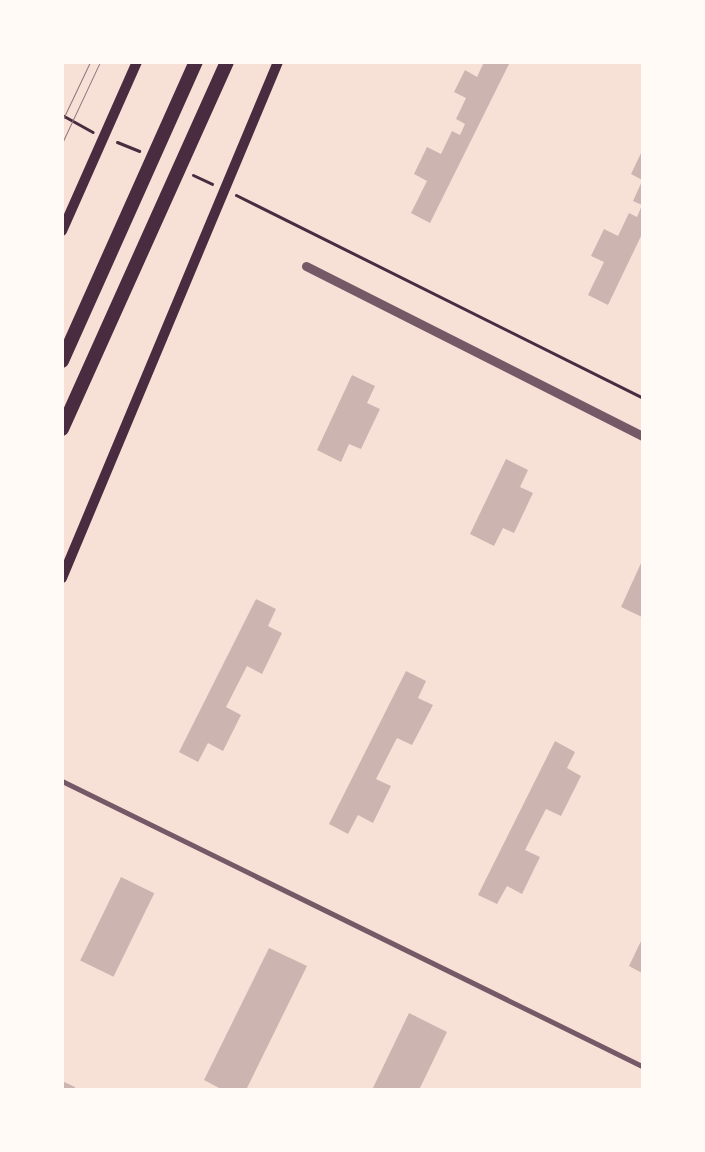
<!DOCTYPE html>
<style>
body{margin:0}
#map{position:relative;width:705px;height:1152px;overflow:hidden;background:#f7e1d7;font-family:Cabin,sans-serif}
div>[style]{position:absolute}
.building>*{inset:0;background:#ccb4b1;transform-origin:0 0}
.path>*{height:3px;margin:-1.5px;padding:0 1.5px;transform-origin:1.5px;border-radius:1.5px;background:#4a2c40}
.minor>*{height:5px;margin:-2.5px;padding:0 2.5px;transform-origin:2.5px;border-radius:2.5px;background:#755966}
.tertiary>*{height:9px;margin:-4.5px;padding:0 4.5px;transform-origin:4.5px;border-radius:4.5px;background:#755966}
.secondary>*{height:10px;margin:-5px;padding:0 5px;transform-origin:5px;border-radius:5px;background:#4a2c40}
.trunk>*{height:14px;margin:-7px;padding:0 7px;transform-origin:7px;border-radius:7px;background:#4a2c40}
.tram>*{height:1px;margin:-0.5px;padding:0 0.5px;transform-origin:0.5px;border-radius:0.5px;background:#8f747c}
span{translate:-50% -50%;white-space:nowrap;text-align:center;line-height:1.15;-webkit-text-stroke:5px #fffaf5;paint-order:stroke}
.frame{position:absolute;inset:0;border:64px solid #fffaf5;pointer-events:none}
</style>
<div id="map">
<div class="building">
<div style="clip-path:polygon(484px 62px,510px 62px,430px 223px,411px 213px,427px 181px,414px 174px,427px 147px,441px 154px,452px 131px,460px 135px,465px 124px,456px 119px,466px 98px,454px 92px,465px 70px,477px 77px)"></div>
<div style="clip-path:polygon(642px 151px,642px 180px,631px 174px)"></div>
<div style="clip-path:polygon(642px 181px,642px 234px,608px 305px,588px 295px,604px 262px,591px 256px,604px 229px,618px 236px,629px 213px,637px 217px,642px 205px,633px 201px)"></div>
<div style="clip-path:polygon(352px 375px,375px 386px,367px 403px,380px 409px,361px 449px,349px 444px,341px 462px,317px 450px)"></div>
<div style="clip-path:polygon(506px 459px,528px 470px,520px 487px,533px 493px,514px 533px,503px 528px,494px 546px,470px 534px)"></div>
<div style="clip-path:polygon(642px 561px,642px 617px,621px 607px)"></div>
<div style="clip-path:polygon(256px 599px,276px 609px,268px 626px,282px 633px,262px 674px,247px 666px,226px 707px,241px 715px,223px 751px,208px 743px,198px 762px,179px 752px)"></div>
<div style="clip-path:polygon(406px 671px,426px 681px,418px 698px,433px 705px,412px 745px,397px 738px,376px 779px,391px 786px,373px 823px,358px 815px,348px 834px,329px 824px)"></div>
<div style="clip-path:polygon(555px 741px,575px 752px,567px 768px,581px 776px,561px 816px,546px 809px,525px 850px,540px 857px,522px 894px,507px 886px,497px 904px,478px 895px)"></div>
<div style="left:121px;top:877px;width:37px;height:93px;rotate:26deg"></div>
<div style="clip-path:polygon(642px 939px,642px 973px,629px 966px)"></div>
<div style="clip-path:polygon(269px 948px,307px 966px,246px 1090px,223px 1090px,204px 1080px)"></div>
<div style="clip-path:polygon(409px 1013px,447px 1032px,419px 1090px,372px 1090px)"></div>
<div style="clip-path:polygon(62px 1081px,75px 1087px,74px 1090px,62px 1090px)"></div>
</div>
<div class="path">
<div style="left:62px;top:115px;width:35px;rotate:29deg"></div>
<div style="left:117px;top:142px;width:24px;rotate:22deg"></div>
<div style="left:193px;top:175px;width:21px;rotate:25deg"></div>
<div style="left:236px;top:195px;width:453px;rotate:26.5deg"></div>
</div>
<div class="minor">
<div style="left:62px;top:781px;width:646px;rotate:26.17deg"></div>
</div>
<div class="tertiary">
<div style="left:306px;top:266px;width:377px;rotate:26.8deg"></div>
</div>
<div class="secondary">
<div style="left:62px;top:231px;width:185px;rotate:-66.1deg"></div>
<div style="left:62px;top:578px;width:559px;rotate:-67.29deg"></div>
</div>
<div class="trunk">
<div style="left:62px;top:361px;width:328px;rotate:-65.9deg"></div>
<div style="left:62px;top:429px;width:402px;rotate:-65.8deg"></div>
</div>
<div class="tram">
<div style="left:62px;top:121px;width:65px;rotate:-64.6deg"></div>
<div style="left:62px;top:143px;width:89px;rotate:-64.9deg"></div>
</div>
<div class="frame"></div>
</div>
